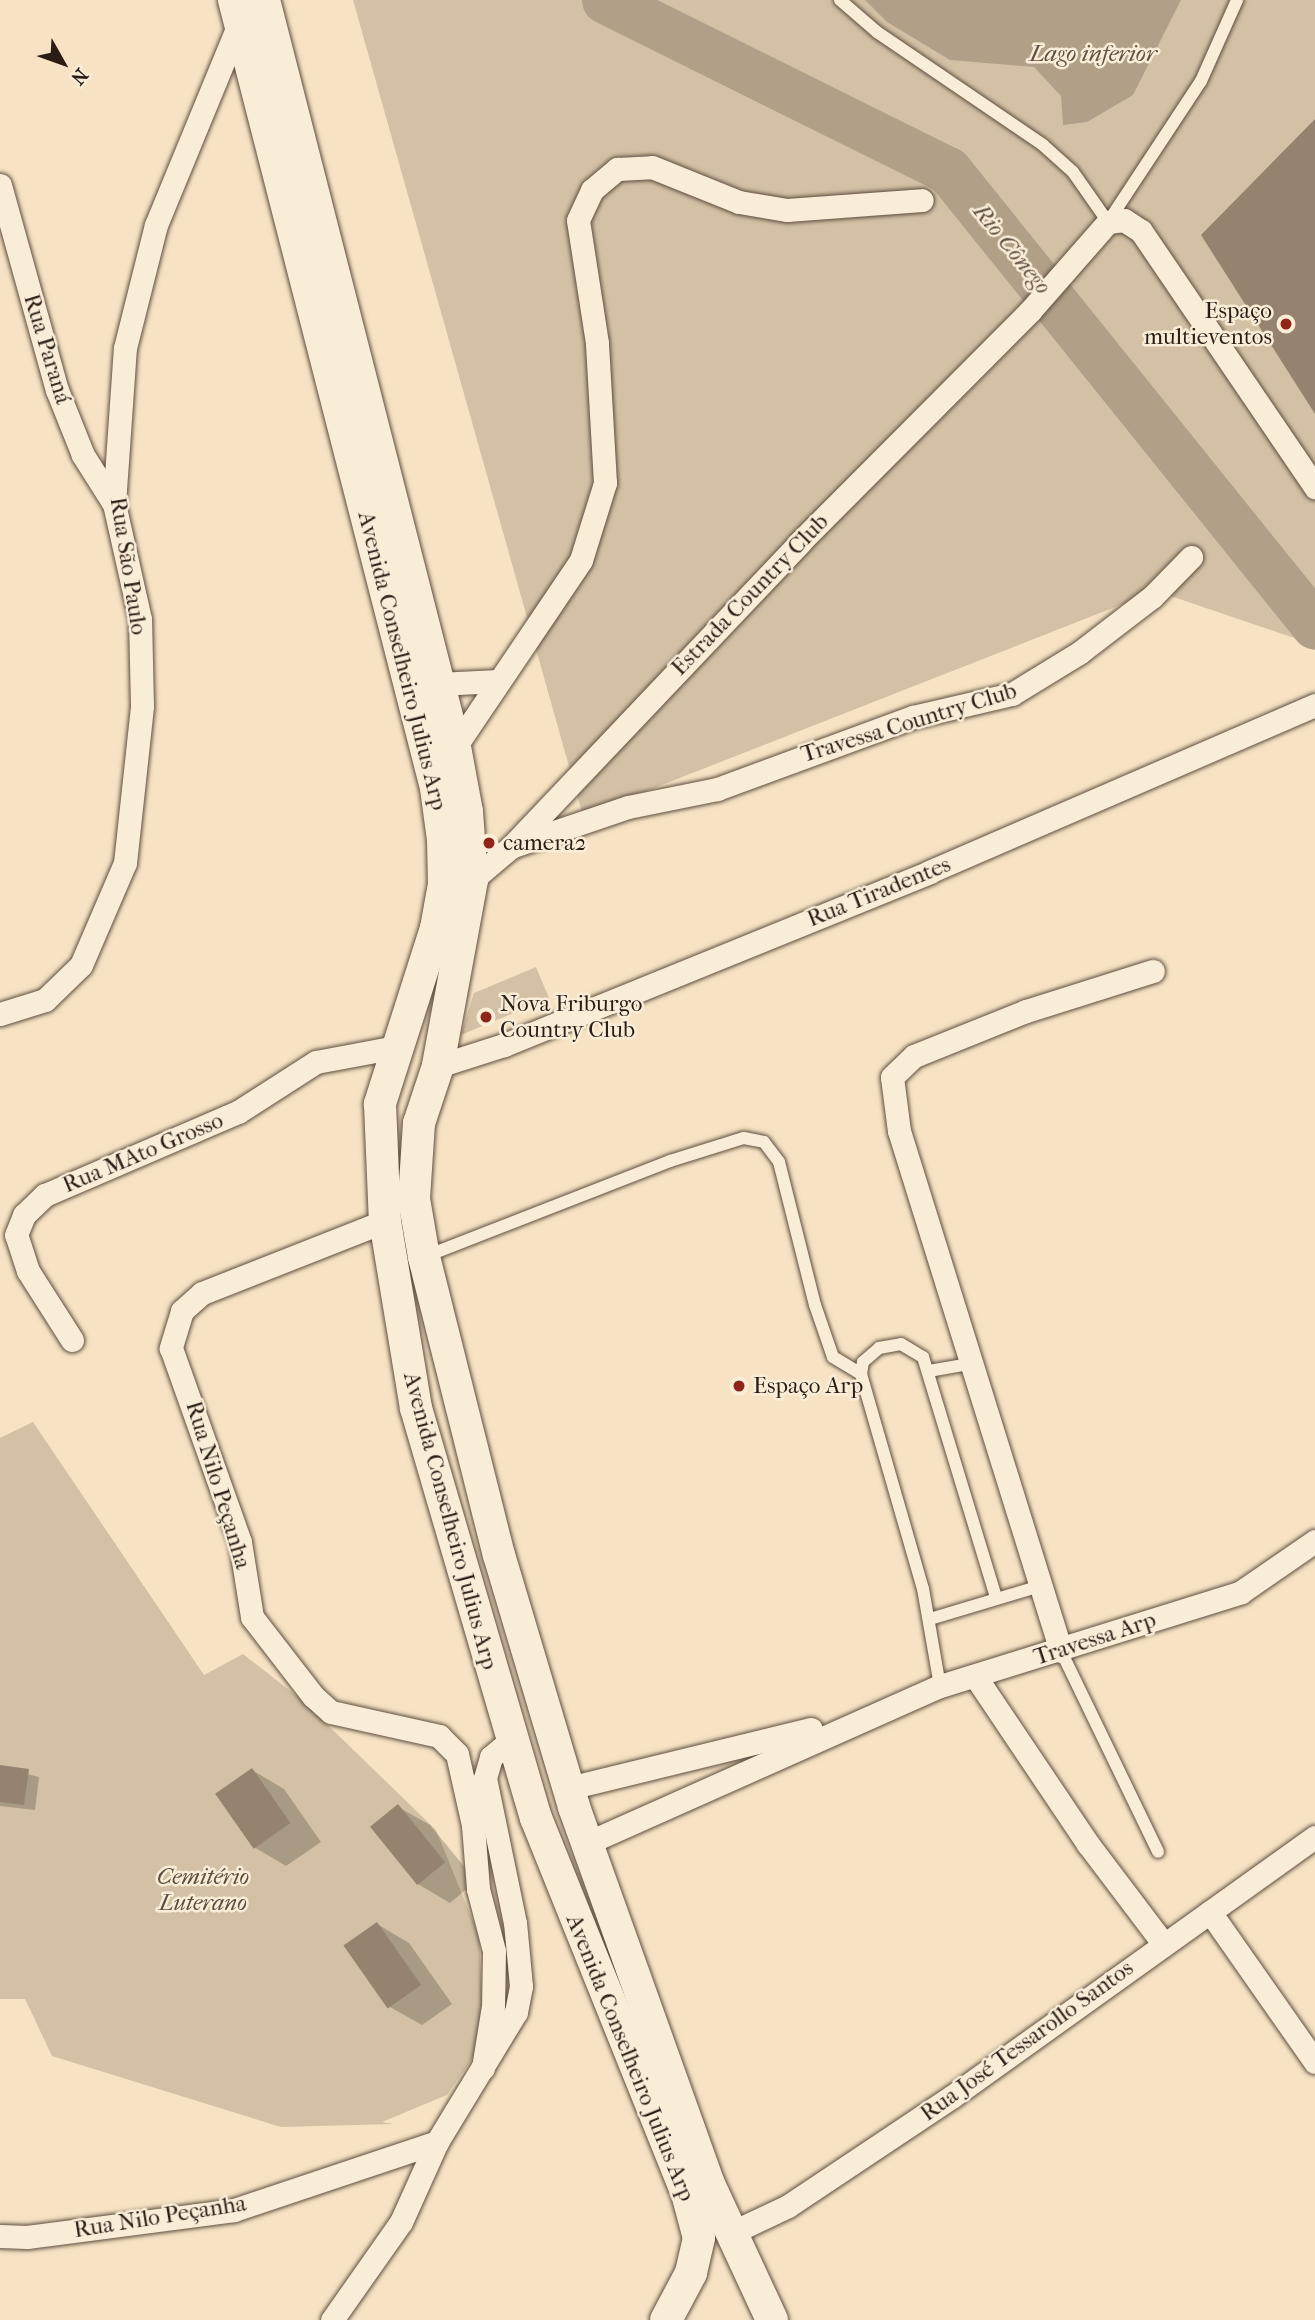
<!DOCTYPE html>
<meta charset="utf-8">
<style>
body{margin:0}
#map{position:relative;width:1315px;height:2320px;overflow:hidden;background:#f7e3c3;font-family:"IM FELL French Canon",serif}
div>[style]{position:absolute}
.green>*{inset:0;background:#d4c1a5}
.water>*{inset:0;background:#b29f88}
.shadow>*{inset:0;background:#0003}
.river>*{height:47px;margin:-23.5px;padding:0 23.5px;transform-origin:23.5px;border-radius:23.5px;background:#b29f88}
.building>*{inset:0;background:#95836f;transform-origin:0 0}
.roads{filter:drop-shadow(0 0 2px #5e4e40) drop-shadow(0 0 2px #5e4e40)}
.service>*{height:12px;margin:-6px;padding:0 6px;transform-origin:6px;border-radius:6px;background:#faedd8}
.minor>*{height:23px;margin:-11.5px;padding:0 11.5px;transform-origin:11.5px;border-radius:11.5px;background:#faedd8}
.secondary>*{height:32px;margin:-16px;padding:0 16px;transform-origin:16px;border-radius:16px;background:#faedd8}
.dots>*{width:19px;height:19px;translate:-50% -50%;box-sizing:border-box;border:4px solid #faedd8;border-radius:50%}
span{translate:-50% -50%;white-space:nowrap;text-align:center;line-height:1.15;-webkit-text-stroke:5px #faedd8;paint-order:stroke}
.poi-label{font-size:23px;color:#2b1c15}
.right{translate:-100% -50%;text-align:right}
.left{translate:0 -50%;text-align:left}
.street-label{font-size:23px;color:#2b1c15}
.park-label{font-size:23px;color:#5e4e40;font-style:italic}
.water-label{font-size:24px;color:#615043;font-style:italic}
.north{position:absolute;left:28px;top:28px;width:70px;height:70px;-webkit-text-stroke:5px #faedd8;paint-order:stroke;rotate:130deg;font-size:19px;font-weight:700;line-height:28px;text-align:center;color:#2b1c15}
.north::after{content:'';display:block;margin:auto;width:24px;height:32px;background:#2b1c15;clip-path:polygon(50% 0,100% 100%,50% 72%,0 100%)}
</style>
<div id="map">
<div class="green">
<div style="clip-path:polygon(353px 0,1315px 0,1315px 645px,1156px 591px,583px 816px)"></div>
<div style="clip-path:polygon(536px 967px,549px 998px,461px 1035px,474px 993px)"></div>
<div style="clip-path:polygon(33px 1422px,204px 1675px,243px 1654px,303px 1701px,436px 1830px,479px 1936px,484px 2041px,447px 2095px,382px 2122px,394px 2124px,281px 2127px,52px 2056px,25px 1999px,0 1999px,0 1438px)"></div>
</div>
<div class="water">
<div style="clip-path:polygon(865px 0,1181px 0,1133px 95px,1087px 122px,1063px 125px,1061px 96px,1034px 67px,950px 60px,887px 22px)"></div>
</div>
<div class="shadow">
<div style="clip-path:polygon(0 1767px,39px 1777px,35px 1810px,0 1806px)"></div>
<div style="clip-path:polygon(252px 1770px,284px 1789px,321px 1842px,286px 1866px,254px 1847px)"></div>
<div style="clip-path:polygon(398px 1807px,430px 1825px,476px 1881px,450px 1903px,418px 1884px)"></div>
<div style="clip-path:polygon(377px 1924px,409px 1943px,452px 2004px,422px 2025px,390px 2007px)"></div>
</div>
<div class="river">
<div style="left:605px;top:0;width:383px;rotate:26.4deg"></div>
<div style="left:948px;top:170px;width:585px;rotate:51.17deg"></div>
</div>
<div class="building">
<div style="clip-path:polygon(1315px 119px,1315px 414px,1201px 235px)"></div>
<div style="clip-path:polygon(0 1765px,29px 1769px,24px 1805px,0 1802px)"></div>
<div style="left:252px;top:1768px;width:67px;height:45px;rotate:55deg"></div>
<div style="left:398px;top:1804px;width:75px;height:36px;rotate:51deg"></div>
<div style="left:377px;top:1922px;width:77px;height:41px;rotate:55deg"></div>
</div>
<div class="roads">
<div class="service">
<div style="left:840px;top:0;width:49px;rotate:40.9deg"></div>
<div style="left:877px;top:32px;width:201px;rotate:34.2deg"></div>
<div style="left:1043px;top:145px;width:40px;rotate:42deg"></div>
<div style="left:1073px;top:172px;width:61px;rotate:55deg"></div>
<div style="left:1108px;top:222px;width:169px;rotate:-56.6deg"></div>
<div style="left:1201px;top:81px;width:89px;rotate:-66deg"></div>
<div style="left:424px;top:1257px;width:264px;rotate:-21.3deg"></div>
<div style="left:670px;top:1161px;width:77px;rotate:-17.3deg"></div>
<div style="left:744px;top:1138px;width:20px;rotate:11deg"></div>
<div style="left:764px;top:1142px;width:25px;rotate:53deg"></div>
<div style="left:779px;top:1162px;width:147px;rotate:75.9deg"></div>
<div style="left:815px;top:1305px;width:55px;rotate:70.9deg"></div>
<div style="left:833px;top:1357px;width:33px;rotate:31deg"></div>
<div style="left:929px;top:1371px;width:41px;rotate:-9.9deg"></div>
<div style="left:930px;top:1619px;width:115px;rotate:-16.7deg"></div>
<div style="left:1061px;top:1651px;width:223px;rotate:64.2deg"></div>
<div style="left:940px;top:1686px;width:98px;rotate:-99.9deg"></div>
<div style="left:923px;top:1589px;width:224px;rotate:-106.1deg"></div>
<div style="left:861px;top:1374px;width:12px;rotate:-81deg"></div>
<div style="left:863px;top:1362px;width:21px;rotate:-41deg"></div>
<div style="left:879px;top:1348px;width:22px;rotate:-10deg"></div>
<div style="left:901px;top:1344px;width:26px;rotate:31deg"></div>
<div style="left:923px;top:1357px;width:251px;rotate:73.1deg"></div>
</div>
<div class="minor">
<div style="left:0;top:185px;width:213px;rotate:74.5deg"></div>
<div style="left:57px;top:390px;width:70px;rotate:68.2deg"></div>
<div style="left:83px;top:455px;width:58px;rotate:57.7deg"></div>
<div style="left:437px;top:684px;width:62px;rotate:-2.8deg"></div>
<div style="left:455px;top:747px;width:225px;rotate:-56deg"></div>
<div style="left:581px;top:560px;width:81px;rotate:-72.7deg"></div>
<div style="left:605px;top:483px;width:140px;rotate:-93.3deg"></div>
<div style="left:597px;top:343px;width:124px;rotate:-98.8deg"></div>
<div style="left:578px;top:220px;width:33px;rotate:-65deg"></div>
<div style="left:592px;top:190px;width:33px;rotate:-40deg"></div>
<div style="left:617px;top:169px;width:35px;rotate:-3deg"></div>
<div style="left:652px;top:167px;width:94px;rotate:21.9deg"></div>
<div style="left:739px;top:202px;width:49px;rotate:9.5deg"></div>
<div style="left:787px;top:210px;width:135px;rotate:-4.2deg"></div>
<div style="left:513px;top:846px;width:121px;rotate:-18.7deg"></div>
<div style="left:628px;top:807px;width:91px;rotate:-11.4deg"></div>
<div style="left:717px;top:789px;width:209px;rotate:-20.2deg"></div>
<div style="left:913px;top:717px;width:102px;rotate:-13.1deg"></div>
<div style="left:1012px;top:694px;width:79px;rotate:-31.5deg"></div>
<div style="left:1079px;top:653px;width:92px;rotate:-37.5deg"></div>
<div style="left:1152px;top:597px;width:56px;rotate:-45.7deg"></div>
<div style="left:472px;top:880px;width:51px;rotate:-40.2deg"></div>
<div style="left:511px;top:847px;width:419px;rotate:-46.5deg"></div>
<div style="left:799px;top:543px;width:327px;rotate:-45.1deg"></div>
<div style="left:1030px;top:311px;width:118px;rotate:-48.8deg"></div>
<div style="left:1108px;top:222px;width:16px;rotate:-7deg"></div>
<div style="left:1124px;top:220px;width:20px;rotate:33deg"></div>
<div style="left:1141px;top:231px;width:310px;rotate:55.8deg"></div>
<div style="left:0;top:1014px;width:47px;rotate:-17.3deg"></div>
<div style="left:45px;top:1000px;width:50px;rotate:-44.2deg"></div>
<div style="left:81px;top:965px;width:111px;rotate:-66.7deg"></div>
<div style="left:125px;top:863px;width:158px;rotate:-83.8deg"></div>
<div style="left:142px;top:706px;width:87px;rotate:-91.3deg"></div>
<div style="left:140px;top:619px;width:118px;rotate:-102.7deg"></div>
<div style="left:114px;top:504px;width:156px;rotate:-86deg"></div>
<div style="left:125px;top:348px;width:127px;rotate:-75.9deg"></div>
<div style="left:156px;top:225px;width:223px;rotate:-67.6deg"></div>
<div style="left:438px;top:1066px;width:69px;rotate:-17.7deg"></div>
<div style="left:504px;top:1045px;width:459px;rotate:-22.1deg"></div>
<div style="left:929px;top:872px;width:421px;rotate:-23.4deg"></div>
<div style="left:385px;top:1221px;width:197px;rotate:158.5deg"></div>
<div style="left:202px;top:1293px;width:27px;rotate:138deg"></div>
<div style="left:182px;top:1311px;width:39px;rotate:107deg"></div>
<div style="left:171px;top:1348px;width:206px;rotate:70.4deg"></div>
<div style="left:240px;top:1542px;width:76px;rotate:80.9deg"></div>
<div style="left:252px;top:1617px;width:100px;rotate:52.3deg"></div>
<div style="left:313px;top:1696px;width:24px;rotate:42deg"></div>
<div style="left:331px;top:1712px;width:111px;rotate:12.5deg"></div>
<div style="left:439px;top:1736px;width:25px;rotate:45deg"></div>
<div style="left:457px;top:1754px;width:73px;rotate:77.3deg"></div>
<div style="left:473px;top:1825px;width:64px;rotate:85.5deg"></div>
<div style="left:478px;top:1889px;width:64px;rotate:75.5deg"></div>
<div style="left:494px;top:1951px;width:55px;rotate:91deg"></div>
<div style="left:493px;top:2006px;width:63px;rotate:99.2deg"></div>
<div style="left:72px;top:1340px;width:82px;rotate:-122.5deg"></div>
<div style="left:28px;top:1271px;width:38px;rotate:-108deg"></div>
<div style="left:16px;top:1235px;width:22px;rotate:-68deg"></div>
<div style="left:24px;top:1215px;width:29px;rotate:-44deg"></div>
<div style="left:45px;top:1195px;width:210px;rotate:-23.3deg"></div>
<div style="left:238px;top:1112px;width:93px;rotate:-32.7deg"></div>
<div style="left:316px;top:1062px;width:81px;rotate:-10.6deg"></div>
<div style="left:1061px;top:1651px;width:545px;rotate:-107.3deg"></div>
<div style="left:899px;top:1131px;width:54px;rotate:-97.4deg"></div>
<div style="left:892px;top:1077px;width:30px;rotate:-44deg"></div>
<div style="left:914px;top:1056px;width:121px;rotate:-21.9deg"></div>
<div style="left:1026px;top:1011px;width:133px;rotate:-17.5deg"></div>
<div style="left:975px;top:1676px;width:202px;rotate:56.1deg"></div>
<div style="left:1088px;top:1844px;width:124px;rotate:52.9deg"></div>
<div style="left:569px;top:1788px;width:249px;rotate:-13.7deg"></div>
<div style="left:587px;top:1843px;width:386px;rotate:-24deg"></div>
<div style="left:940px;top:1686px;width:315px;rotate:-17.3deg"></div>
<div style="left:1241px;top:1592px;width:90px;rotate:-34.6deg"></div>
<div style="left:1210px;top:1912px;width:183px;rotate:55deg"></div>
<div style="left:731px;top:2233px;width:63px;rotate:-25.3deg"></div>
<div style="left:788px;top:2206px;width:198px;rotate:-33.7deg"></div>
<div style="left:953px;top:2096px;width:445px;rotate:-35.6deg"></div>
<div style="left:0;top:2236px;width:27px;rotate:2deg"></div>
<div style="left:27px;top:2237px;width:209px;rotate:-7.4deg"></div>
<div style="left:234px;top:2210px;width:214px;rotate:-18.5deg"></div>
<div style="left:332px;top:2320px;width:120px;rotate:-54.9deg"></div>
<div style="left:401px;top:2222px;width:88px;rotate:-65.8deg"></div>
<div style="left:437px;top:2142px;width:152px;rotate:-58.7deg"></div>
<div style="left:516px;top:2012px;width:26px;rotate:-79deg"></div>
<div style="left:521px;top:1986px;width:63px;rotate:-95.4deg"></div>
<div style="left:515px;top:1923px;width:148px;rotate:-101.7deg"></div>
<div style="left:485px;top:1778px;width:22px;rotate:-74deg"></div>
<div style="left:491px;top:1757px;width:25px;rotate:-40deg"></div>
</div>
<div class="secondary">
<div style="left:234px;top:0;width:813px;rotate:75.62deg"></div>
<div style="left:436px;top:788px;width:52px;rotate:82.3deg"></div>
<div style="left:443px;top:840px;width:44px;rotate:88.7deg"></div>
<div style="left:444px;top:884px;width:45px;rotate:100.3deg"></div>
<div style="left:436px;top:928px;width:185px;rotate:107.7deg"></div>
<div style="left:380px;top:1104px;width:117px;rotate:87.6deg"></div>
<div style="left:385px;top:1221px;width:190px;rotate:80.6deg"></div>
<div style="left:416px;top:1408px;width:427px;rotate:73.7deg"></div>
<div style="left:536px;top:1818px;width:408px;rotate:68.1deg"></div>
<div style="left:688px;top:2197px;width:42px;rotate:75deg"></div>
<div style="left:699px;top:2238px;width:36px;rotate:103deg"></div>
<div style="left:691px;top:2273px;width:53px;rotate:118deg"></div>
<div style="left:264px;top:0;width:771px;rotate:75.66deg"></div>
<div style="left:455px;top:747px;width:66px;rotate:79.5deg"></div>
<div style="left:467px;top:812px;width:68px;rotate:85.8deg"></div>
<div style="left:472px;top:880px;width:189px;rotate:100.4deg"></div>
<div style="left:438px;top:1066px;width:60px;rotate:108.4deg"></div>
<div style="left:419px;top:1123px;width:76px;rotate:93.8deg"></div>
<div style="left:414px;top:1199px;width:59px;rotate:80.2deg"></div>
<div style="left:424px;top:1257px;width:307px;rotate:75.9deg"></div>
<div style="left:499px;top:1555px;width:263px;rotate:73.4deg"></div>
<div style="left:574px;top:1807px;width:398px;rotate:70.3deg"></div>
<div style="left:708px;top:2182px;width:152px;rotate:65.1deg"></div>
</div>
</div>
<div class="dots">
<div style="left:1286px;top:324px;background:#8f2418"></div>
<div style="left:489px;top:843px;background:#8f2418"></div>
<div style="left:486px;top:1017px;background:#8f2418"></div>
<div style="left:739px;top:1386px;background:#8f2418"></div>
</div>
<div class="poi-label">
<span class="right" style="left:1272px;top:324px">Espaço<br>multieventos</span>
<span class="left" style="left:503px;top:843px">camera2</span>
<span class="left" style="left:500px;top:1017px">Nova Friburgo<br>Country Club</span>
<span class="left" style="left:753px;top:1386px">Espaço Arp</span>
</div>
<div class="street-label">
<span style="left:47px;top:349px;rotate:73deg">Rua Paraná</span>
<span style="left:128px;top:566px;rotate:81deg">Rua São Paulo</span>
<span style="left:750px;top:595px;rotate:-46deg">Estrada Country Club</span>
<span style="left:402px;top:661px;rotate:76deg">Avenida Conselheiro Julius Arp</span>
<span style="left:909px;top:723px;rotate:-17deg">Travessa Country Club</span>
<span style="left:879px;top:892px;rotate:-22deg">Rua Tiradentes</span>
<span style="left:143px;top:1153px;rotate:-23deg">Rua MAto Grosso</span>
<span style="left:218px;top:1485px;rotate:73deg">Rua Nilo Peçanha</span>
<span style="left:450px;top:1521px;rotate:75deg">Avenida Conselheiro Julius Arp</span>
<span style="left:1095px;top:1639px;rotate:-18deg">Travessa Arp</span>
<span style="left:1027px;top:2041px;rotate:-36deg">Rua José Tessarollo Santos</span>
<span style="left:630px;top:2058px;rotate:68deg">Avenida Conselheiro Julius Arp</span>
<span style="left:160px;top:2217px;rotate:-9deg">Rua Nilo Peçanha</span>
</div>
<div class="park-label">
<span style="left:203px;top:1890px">Cemitério<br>Luterano</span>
</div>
<div class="water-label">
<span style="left:1093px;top:54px">Lago inferior</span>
<span style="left:1012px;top:249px;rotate:51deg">Rio Cônego</span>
</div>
<div class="north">N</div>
</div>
